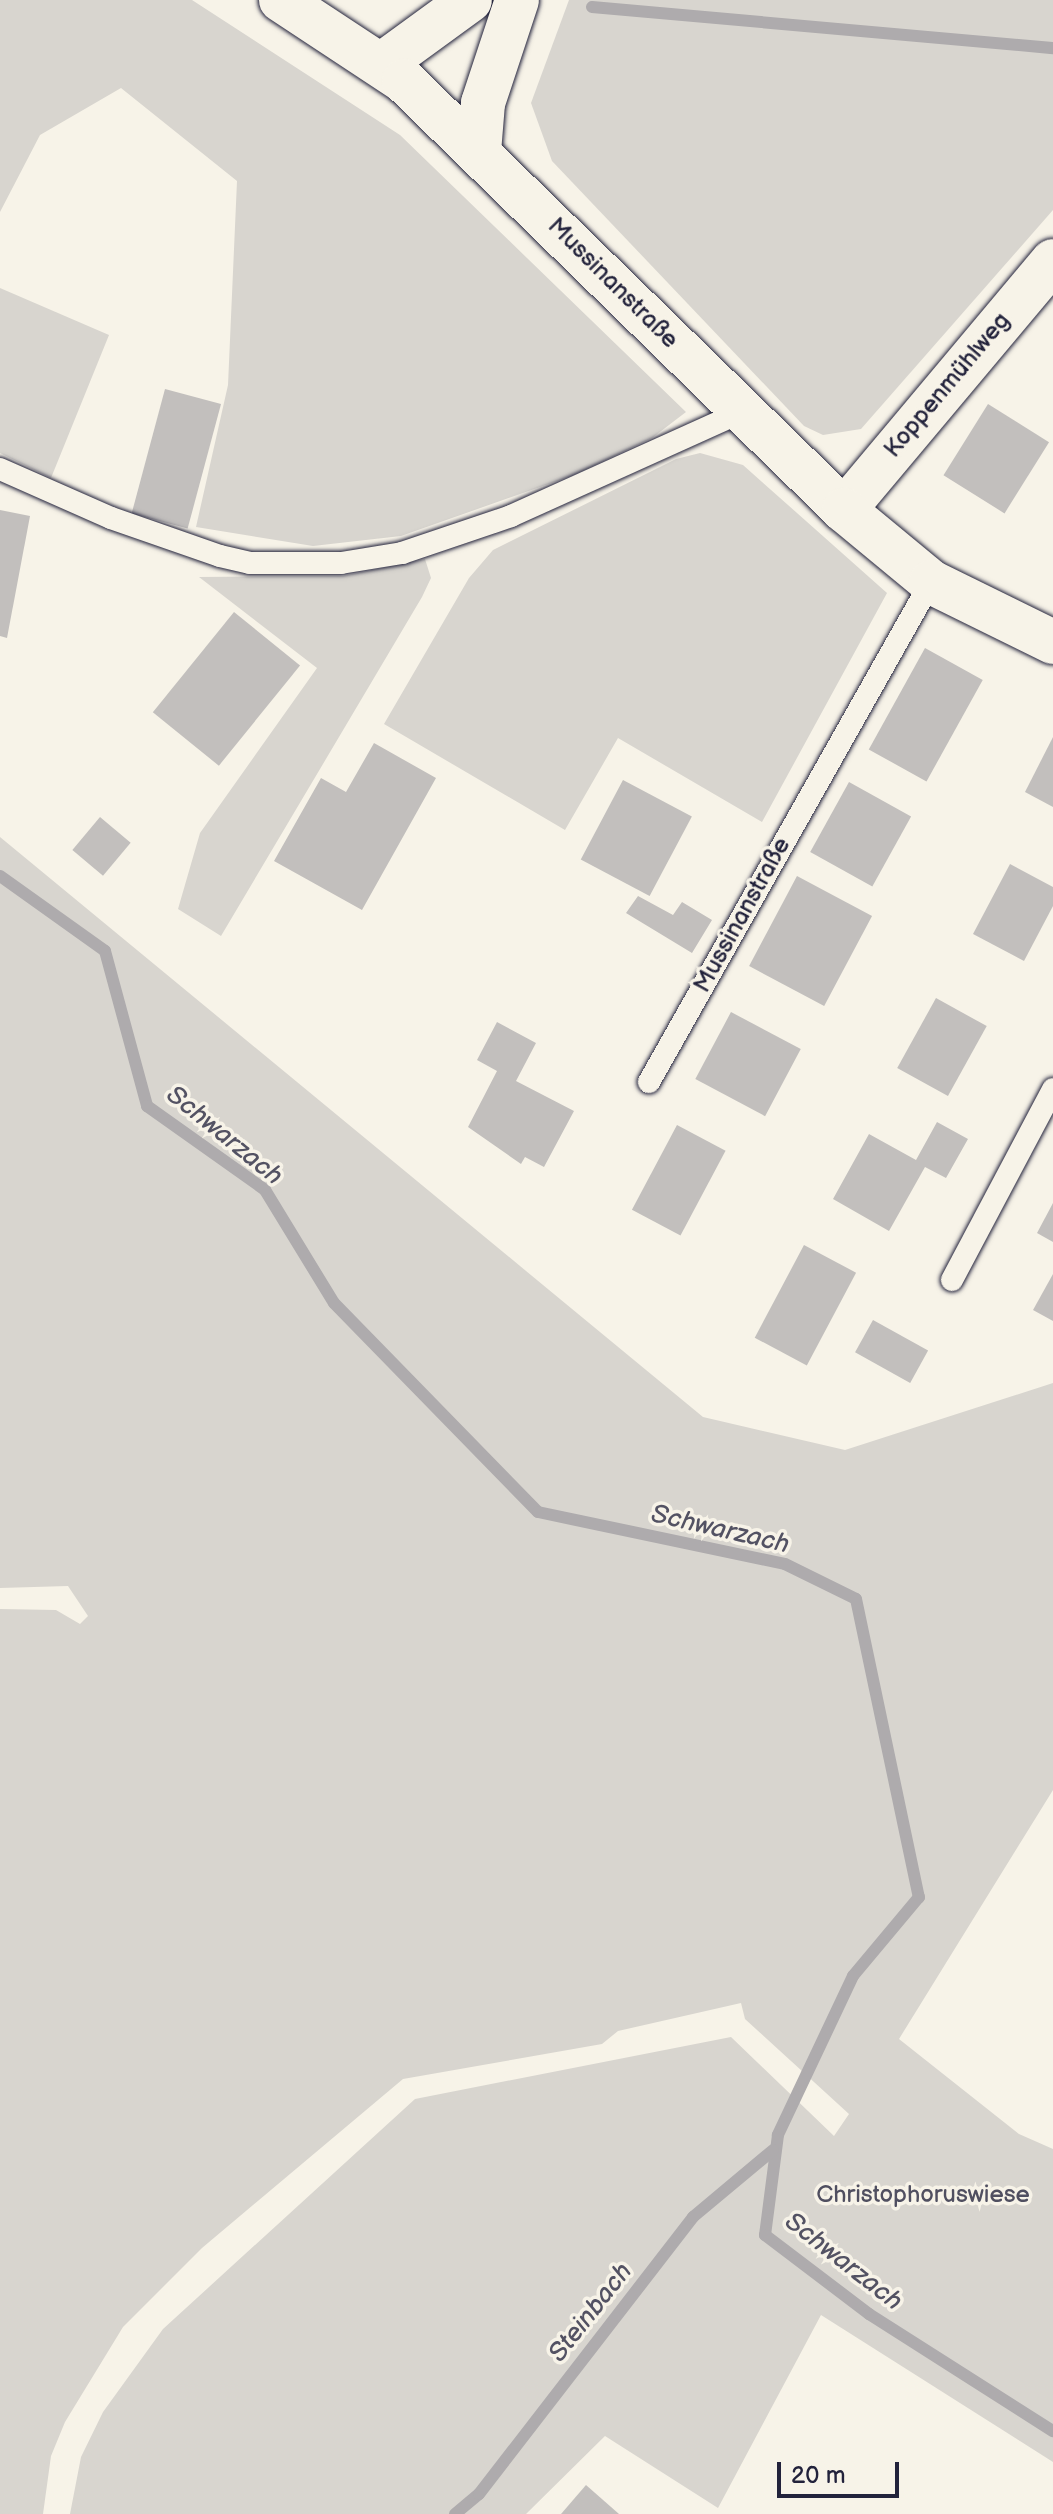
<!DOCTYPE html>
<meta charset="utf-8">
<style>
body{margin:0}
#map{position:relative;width:1053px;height:2514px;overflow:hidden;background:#f7f3e8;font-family:"Balsamiq Sans",sans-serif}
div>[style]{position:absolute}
.green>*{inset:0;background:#d8d5cf}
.stream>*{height:12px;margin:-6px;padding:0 6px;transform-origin:6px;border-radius:6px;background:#aeabad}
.building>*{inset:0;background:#c2bfbd;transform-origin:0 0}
.roads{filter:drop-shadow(0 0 2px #22223b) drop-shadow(0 0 2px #22223b)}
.service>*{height:22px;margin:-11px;padding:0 11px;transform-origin:11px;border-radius:11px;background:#f7f3e8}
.minor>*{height:44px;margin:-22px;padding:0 22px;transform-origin:22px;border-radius:22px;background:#f7f3e8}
.tertiary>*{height:44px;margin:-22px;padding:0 22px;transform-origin:22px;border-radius:22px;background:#f7f3e8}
span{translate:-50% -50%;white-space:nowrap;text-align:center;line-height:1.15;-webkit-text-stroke:7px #f7f3e8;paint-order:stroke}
.street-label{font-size:24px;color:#22223b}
.park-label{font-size:24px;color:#504f60}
.water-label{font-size:26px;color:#535263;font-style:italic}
.scale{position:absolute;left:777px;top:2462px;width:122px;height:36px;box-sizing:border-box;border:4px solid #22223b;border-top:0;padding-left:10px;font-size:24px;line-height:28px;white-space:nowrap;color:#22223b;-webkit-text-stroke:6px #f7f3e8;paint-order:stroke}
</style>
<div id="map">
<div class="green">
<div style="clip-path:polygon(0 0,192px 0,400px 135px,686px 412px,652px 438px,574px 475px,401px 536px,313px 546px,196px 527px,228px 385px,237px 181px,121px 88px,40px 135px,0 212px)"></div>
<div style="clip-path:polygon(569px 0,1053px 0,1053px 210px,861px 429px,823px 435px,804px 426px,552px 161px,531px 103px)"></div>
<div style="clip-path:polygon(0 288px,109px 335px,51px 478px,0 453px)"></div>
<div style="clip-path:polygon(700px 453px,743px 465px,887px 593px,762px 822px,618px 738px,565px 830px,384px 724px,469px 578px,493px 550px,676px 459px)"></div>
<div style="clip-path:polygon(425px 559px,431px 578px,422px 597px,221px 936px,178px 909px,200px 833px,317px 668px,199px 577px,343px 576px)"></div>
<div style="clip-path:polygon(0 837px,703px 1417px,845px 1450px,1053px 1383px,1053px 1790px,899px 2039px,1019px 2134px,1053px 2149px,1053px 2462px,821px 2315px,718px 2508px,605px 2436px,526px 2514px,70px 2514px,81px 2457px,103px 2412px,163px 2329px,415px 2099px,731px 2037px,834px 2136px,849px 2114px,745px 2019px,741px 2003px,618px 2031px,602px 2044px,403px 2079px,202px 2248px,123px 2327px,65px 2422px,51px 2456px,43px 2514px,0 2514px,0 1609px,56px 1610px,80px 1624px,88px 1616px,68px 1586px,0 1588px)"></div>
</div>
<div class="stream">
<div style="left:592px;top:7px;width:463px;rotate:5.1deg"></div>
<div style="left:0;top:876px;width:129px;rotate:35.5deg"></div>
<div style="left:105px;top:951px;width:161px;rotate:74.8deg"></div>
<div style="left:147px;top:1106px;width:145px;rotate:35.4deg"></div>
<div style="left:265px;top:1190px;width:132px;rotate:58.6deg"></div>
<div style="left:334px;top:1303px;width:292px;rotate:45.7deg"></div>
<div style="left:538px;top:1512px;width:252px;rotate:11.9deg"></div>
<div style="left:785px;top:1564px;width:79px;rotate:26.2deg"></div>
<div style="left:856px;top:1599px;width:305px;rotate:78.1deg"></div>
<div style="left:919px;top:1897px;width:103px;rotate:129.9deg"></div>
<div style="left:853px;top:1976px;width:176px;rotate:115.3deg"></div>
<div style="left:778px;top:2135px;width:101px;rotate:97.4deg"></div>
<div style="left:765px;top:2235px;width:131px;rotate:37.2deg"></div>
<div style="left:869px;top:2314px;width:218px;rotate:32.5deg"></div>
<div style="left:455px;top:2514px;width:31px;rotate:-40deg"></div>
<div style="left:479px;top:2494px;width:350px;rotate:-52.3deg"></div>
<div style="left:693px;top:2217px;width:104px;rotate:-39.9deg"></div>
</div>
<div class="building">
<div style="left:165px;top:389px;width:58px;height:129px;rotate:15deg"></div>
<div style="left:988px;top:404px;width:72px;height:84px;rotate:32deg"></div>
<div style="clip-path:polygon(0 510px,30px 516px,7px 638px,0 636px)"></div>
<div style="left:234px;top:612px;width:85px;height:129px;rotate:39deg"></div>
<div style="left:925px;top:648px;width:66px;height:116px;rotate:29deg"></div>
<div style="clip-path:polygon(1053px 737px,1053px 807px,1025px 792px)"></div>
<div style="clip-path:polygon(374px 743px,436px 778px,362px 910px,274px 861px,321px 778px,346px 792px)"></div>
<div style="left:623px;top:780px;width:78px;height:90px;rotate:28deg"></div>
<div style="left:849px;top:782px;width:71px;height:80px;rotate:29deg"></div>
<div style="left:100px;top:817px;width:40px;height:43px;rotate:40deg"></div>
<div style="clip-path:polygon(1010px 864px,1053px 887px,1053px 906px,1024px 961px,973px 934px)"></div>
<div style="left:797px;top:876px;width:85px;height:102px;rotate:28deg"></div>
<div style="clip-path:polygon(638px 896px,673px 915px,682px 902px,712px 920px,692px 953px,626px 913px)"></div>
<div style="left:936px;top:998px;width:58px;height:80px;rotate:29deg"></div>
<div style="left:731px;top:1012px;width:79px;height:76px;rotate:28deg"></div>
<div style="clip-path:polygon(497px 1022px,536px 1043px,516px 1081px,574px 1111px,544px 1167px,525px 1157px,521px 1164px,468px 1127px,497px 1071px,477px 1060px)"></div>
<div style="clip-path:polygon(937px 1122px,968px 1139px,946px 1178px,925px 1167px,889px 1231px,833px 1199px,869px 1134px,916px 1160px)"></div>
<div style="left:677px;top:1125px;width:55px;height:96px;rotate:28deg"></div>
<div style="clip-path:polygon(1053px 1203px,1053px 1242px,1037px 1233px)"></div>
<div style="left:804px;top:1245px;width:59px;height:105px;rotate:28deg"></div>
<div style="clip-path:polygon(1053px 1274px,1053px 1321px,1033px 1310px)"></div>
<div style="left:873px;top:1320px;width:63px;height:37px;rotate:29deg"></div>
<div style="clip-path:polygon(586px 2485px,619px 2514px,561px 2514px)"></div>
</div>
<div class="roads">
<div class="service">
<div style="left:0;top:469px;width:121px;rotate:23.8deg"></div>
<div style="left:111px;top:518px;width:115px;rotate:19.2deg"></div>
<div style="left:220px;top:556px;width:31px;rotate:13deg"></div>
<div style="left:250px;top:563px;width:91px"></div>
<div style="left:341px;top:563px;width:62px;rotate:-9.3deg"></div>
<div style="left:402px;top:553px;width:115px;rotate:-18.7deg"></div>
<div style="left:511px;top:516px;width:252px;rotate:-24.3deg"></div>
<div style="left:649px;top:1082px;width:574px;rotate:-60.58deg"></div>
<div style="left:952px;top:1280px;width:216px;rotate:-62.1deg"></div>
</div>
<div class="minor">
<div style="left:381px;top:65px;width:110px;rotate:-36.1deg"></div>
<div style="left:479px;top:152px;width:49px;rotate:-85.3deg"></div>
<div style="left:483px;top:103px;width:108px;rotate:-71.7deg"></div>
<div style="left:844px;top:510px;width:325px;rotate:-50deg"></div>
</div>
<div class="tertiary">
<div style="left:281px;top:0;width:147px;rotate:33.4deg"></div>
<div style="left:404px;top:81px;width:615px;rotate:44.27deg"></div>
<div style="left:844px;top:510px;width:113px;rotate:39.6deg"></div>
<div style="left:931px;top:582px;width:136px;rotate:26.2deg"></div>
</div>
</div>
<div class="street-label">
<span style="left:613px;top:283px;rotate:45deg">Mussinanstraße</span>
<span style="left:947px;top:385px;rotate:-50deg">Koppenmühlweg</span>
<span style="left:742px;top:915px;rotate:-61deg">Mussinanstraße</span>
</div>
<div class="park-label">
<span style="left:923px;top:2195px">Christophoruswiese</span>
</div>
<div class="water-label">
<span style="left:224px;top:1136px;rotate:39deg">Schwarzach</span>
<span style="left:720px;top:1530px;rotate:13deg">Schwarzach</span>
<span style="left:843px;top:2262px;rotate:38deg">Schwarzach</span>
<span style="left:591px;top:2313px;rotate:-52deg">Steinbach</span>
</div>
<div class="scale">20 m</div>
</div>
